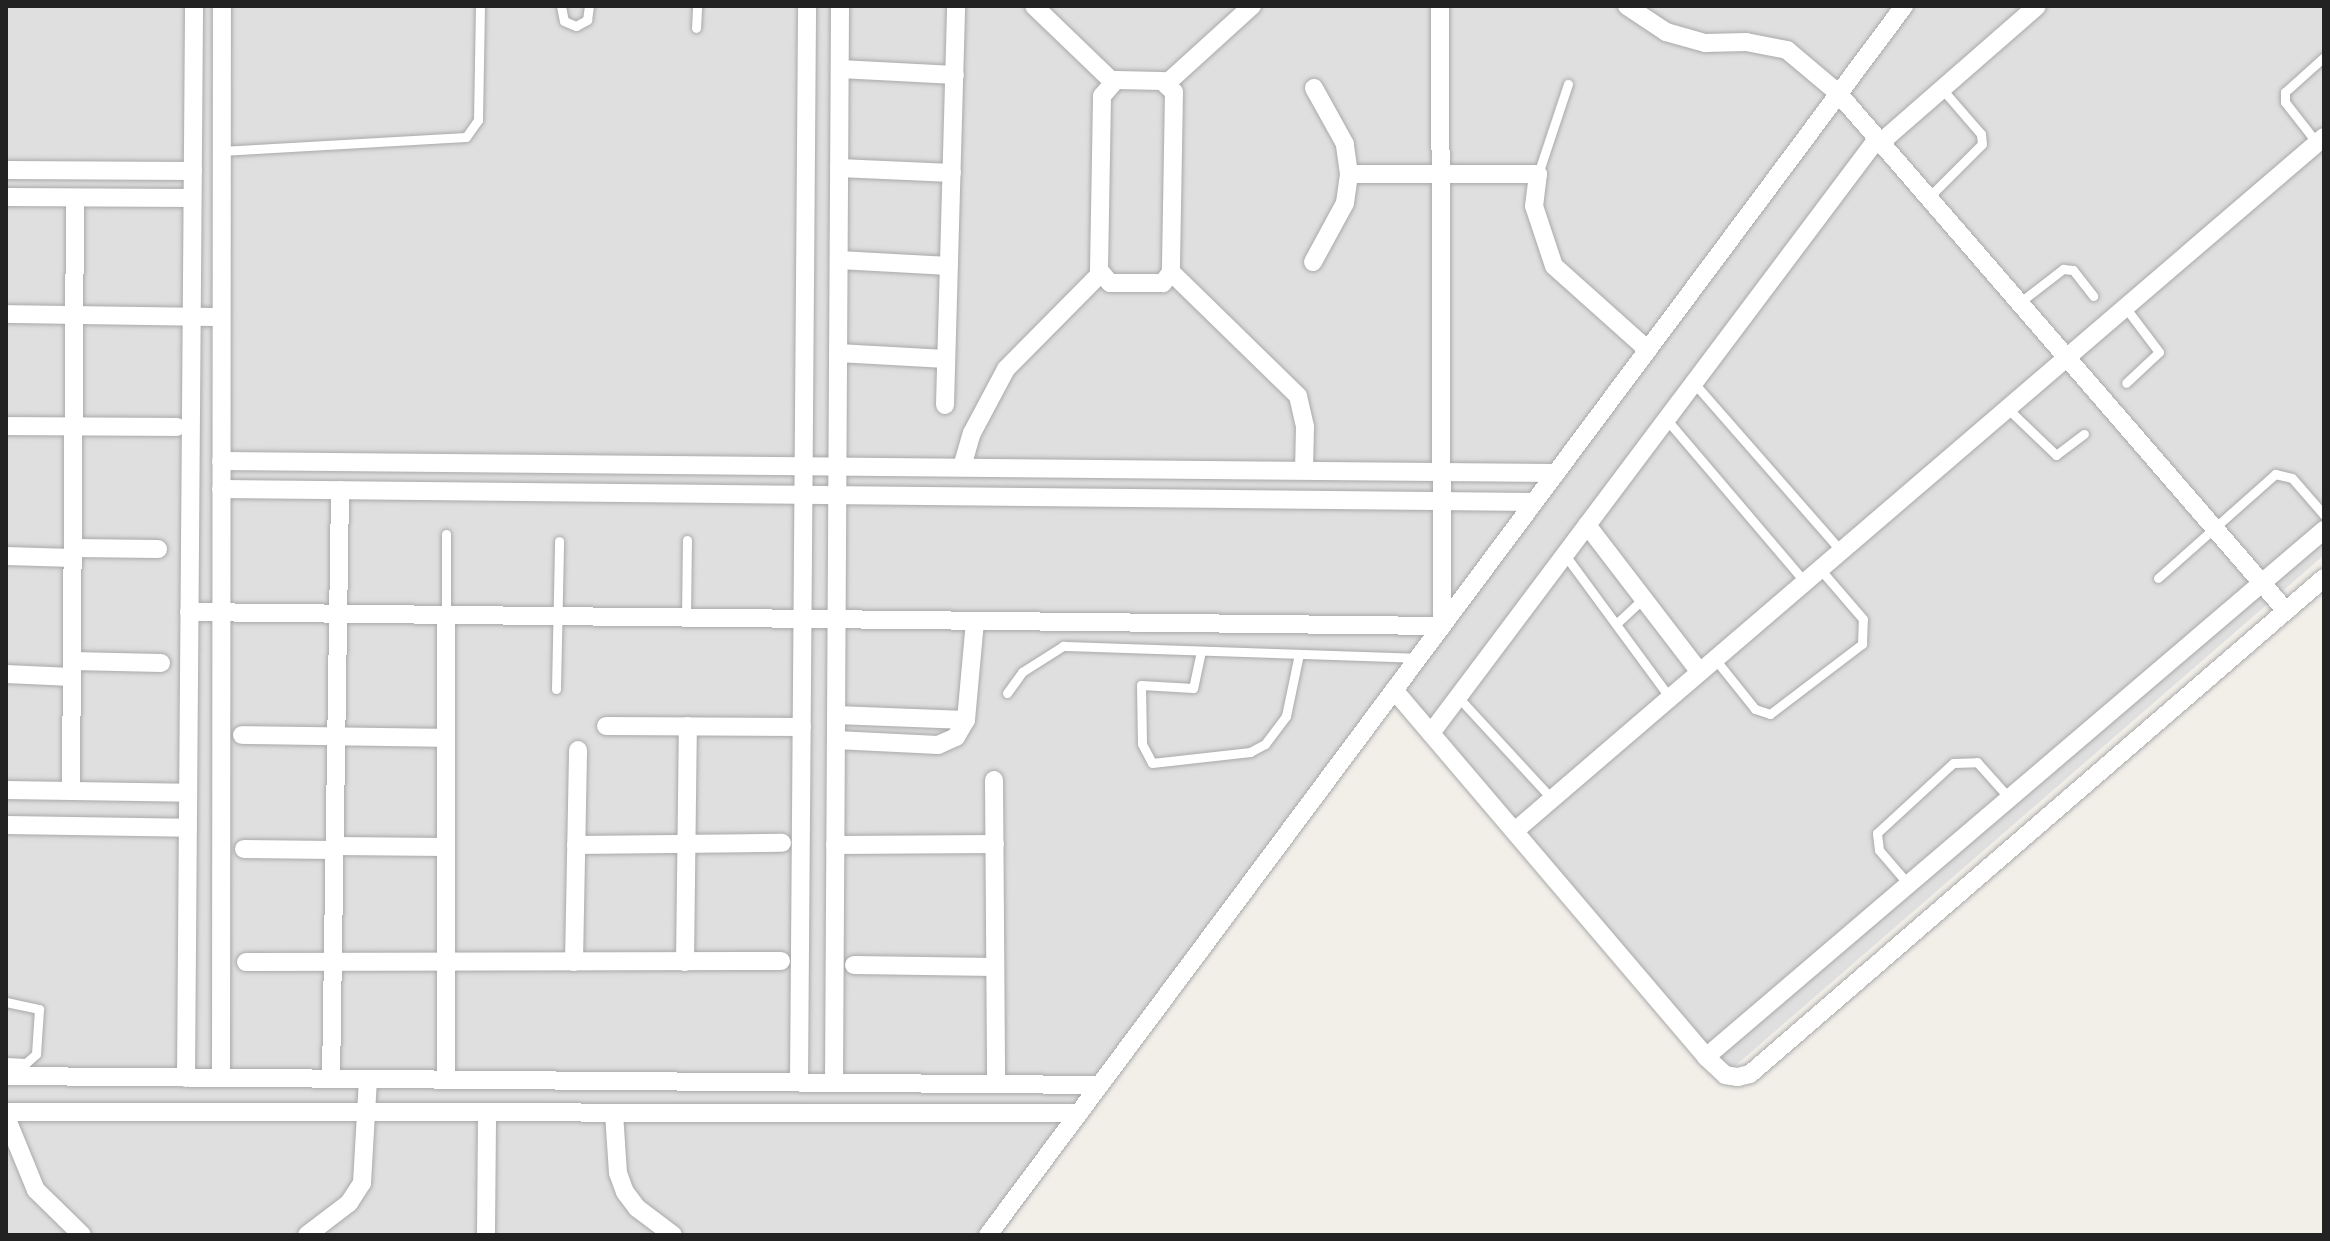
<!DOCTYPE html>
<style>
body{margin:0}
#map{position:relative;width:2330px;height:1241px;overflow:hidden;background:#f2efe9;font-family:"Golos Text",sans-serif}
div>[style]{position:absolute}
.residential>*{inset:0;background:#e0dfdf}
.roads{filter:drop-shadow(0 0 2px #a9a9a9) drop-shadow(0 0 2px #a9a9a9)}
.lane>*{height:9px;margin:-4.5px;padding:0 4.5px;transform-origin:4.5px;border-radius:4.5px;background:#fff}
.street>*{height:18px;margin:-9px;padding:0 9px;transform-origin:9px;border-radius:9px;background:#fff}
span{translate:-50% -50%;white-space:nowrap;text-align:center;line-height:1.15;-webkit-text-stroke:8px #fff;paint-order:stroke}
.frame{position:absolute;inset:0;border:8px solid #222;pointer-events:none}
</style>
<div id="map">
<div class="residential">
<div style="clip-path:polygon(6px 6px,2324px 6px,2324px 555px,1719px 1080px,1393px 698px,1001px 1235px,6px 1235px)"></div>
</div>
<div class="roads">
<div class="lane">
<div style="left:561px;top:6px;width:15px;rotate:79deg"></div>
<div style="left:564px;top:21px;width:13px;rotate:23deg"></div>
<div style="left:576px;top:26px;width:13px;rotate:-29deg"></div>
<div style="left:587px;top:20px;width:14px;rotate:-82deg"></div>
<div style="left:696px;top:28px;width:22px;rotate:-87deg"></div>
<div style="left:2317px;top:143px;width:52px;rotate:-128deg"></div>
<div style="left:2285px;top:102px;width:10px;rotate:-90deg"></div>
<div style="left:2285px;top:92px;width:52px;rotate:-41.9deg"></div>
<div style="left:221px;top:151px;width:245px;rotate:-3.3deg"></div>
<div style="left:466px;top:137px;width:21px;rotate:-55deg"></div>
<div style="left:478px;top:120px;width:114px;rotate:-89deg"></div>
<div style="left:1538px;top:174px;width:95px;rotate:-71.6deg"></div>
<div style="left:1928px;top:198px;width:76px;rotate:-45deg"></div>
<div style="left:1982px;top:144px;width:10px;rotate:-96deg"></div>
<div style="left:1981px;top:134px;width:60px;rotate:-130.9deg"></div>
<div style="left:2019px;top:303px;width:56px;rotate:-37.7deg"></div>
<div style="left:2063px;top:269px;width:10px;rotate:6deg"></div>
<div style="left:2073px;top:270px;width:33px;rotate:52deg"></div>
<div style="left:2125px;top:307px;width:56px;rotate:52.9deg"></div>
<div style="left:2159px;top:352px;width:45px;rotate:136.8deg"></div>
<div style="left:1694px;top:383px;width:223px;rotate:48.8deg"></div>
<div style="left:2007px;top:408px;width:68px;rotate:43.8deg"></div>
<div style="left:2056px;top:455px;width:35px;rotate:-37deg"></div>
<div style="left:1667px;top:420px;width:213px;rotate:49.6deg"></div>
<div style="left:446px;top:534px;width:81px;rotate:90deg"></div>
<div style="left:1565px;top:555px;width:177px;rotate:53.7deg"></div>
<div style="left:2158px;top:578px;width:157px;rotate:-41.6deg"></div>
<div style="left:2275px;top:474px;width:17px;rotate:13deg"></div>
<div style="left:2292px;top:478px;width:49px;rotate:49.1deg"></div>
<div style="left:686px;top:618px;width:78px;rotate:-89.3deg"></div>
<div style="left:1616px;top:624px;width:37px;rotate:-43deg"></div>
<div style="left:1201px;top:651px;width:38px;rotate:102deg"></div>
<div style="left:1193px;top:688px;width:52px;rotate:-176.7deg"></div>
<div style="left:1141px;top:685px;width:59px;rotate:89deg"></div>
<div style="left:1142px;top:744px;width:21px;rotate:62deg"></div>
<div style="left:1152px;top:763px;width:99px;rotate:-6.4deg"></div>
<div style="left:1250px;top:752px;width:17px;rotate:-28deg"></div>
<div style="left:1265px;top:744px;width:35px;rotate:-53deg"></div>
<div style="left:1286px;top:716px;width:63px;rotate:-78.2deg"></div>
<div style="left:1715px;top:659px;width:64px;rotate:51.3deg"></div>
<div style="left:1755px;top:709px;width:16px;rotate:18deg"></div>
<div style="left:1770px;top:714px;width:116px;rotate:-37.3deg"></div>
<div style="left:1862px;top:644px;width:25px;rotate:-88deg"></div>
<div style="left:1863px;top:619px;width:66px;rotate:-130.7deg"></div>
<div style="left:556px;top:689px;width:148px;rotate:-88.8deg"></div>
<div style="left:1007px;top:693px;width:26px;rotate:-54deg"></div>
<div style="left:1022px;top:672px;width:49px;rotate:-32.4deg"></div>
<div style="left:1063px;top:646px;width:355px;rotate:1.9deg"></div>
<div style="left:1458px;top:697px;width:139px;rotate:47.3deg"></div>
<div style="left:1909px;top:885px;width:46px;rotate:-130.6deg"></div>
<div style="left:1879px;top:850px;width:17px;rotate:-97deg"></div>
<div style="left:1877px;top:833px;width:103px;rotate:-42.6deg"></div>
<div style="left:1953px;top:763px;width:24px;rotate:-2deg"></div>
<div style="left:1977px;top:762px;width:51px;rotate:48.2deg"></div>
<div style="left:6px;top:1002px;width:34px;rotate:12deg"></div>
<div style="left:39px;top:1009px;width:45px;rotate:93.8deg"></div>
<div style="left:36px;top:1054px;width:13px;rotate:138deg"></div>
<div style="left:26px;top:1063px;width:20px;rotate:-177deg"></div>
</div>
<div class="street">
<div style="left:1034px;top:6px;width:108px;rotate:43.9deg"></div>
<div style="left:1627px;top:6px;width:47px;rotate:33.7deg"></div>
<div style="left:1666px;top:32px;width:41px;rotate:15.8deg"></div>
<div style="left:1705px;top:43px;width:41px;rotate:-1.4deg"></div>
<div style="left:1746px;top:42px;width:42px;rotate:11deg"></div>
<div style="left:1787px;top:50px;width:67px;rotate:40.1deg"></div>
<div style="left:1838px;top:93px;width:685px;rotate:49.14deg"></div>
<div style="left:840px;top:69px;width:115px;rotate:3deg"></div>
<div style="left:1116px;top:80px;width:46px;rotate:1.2deg"></div>
<div style="left:1162px;top:81px;width:16px;rotate:43deg"></div>
<div style="left:1174px;top:92px;width:180px;rotate:91deg"></div>
<div style="left:1171px;top:272px;width:14px;rotate:126deg"></div>
<div style="left:1163px;top:283px;width:53px;rotate:180deg"></div>
<div style="left:1110px;top:283px;width:17px;rotate:-130deg"></div>
<div style="left:1099px;top:270px;width:174px;rotate:-89deg"></div>
<div style="left:1102px;top:96px;width:21px;rotate:-49deg"></div>
<div style="left:1167px;top:83px;width:115px;rotate:-42.2deg"></div>
<div style="left:1880px;top:143px;width:208px;rotate:-41.1deg"></div>
<div style="left:839px;top:168px;width:113px;rotate:2.5deg"></div>
<div style="left:6px;top:170px;width:187px;rotate:0.3deg"></div>
<div style="left:1349px;top:174px;width:189px"></div>
<div style="left:1538px;top:174px;width:32px;rotate:97deg"></div>
<div style="left:1534px;top:206px;width:63px;rotate:71.6deg"></div>
<div style="left:1554px;top:266px;width:126px;rotate:41.8deg"></div>
<div style="left:6px;top:197px;width:186px;rotate:0.3deg"></div>
<div style="left:839px;top:260px;width:110px;rotate:3.1deg"></div>
<div style="left:1313px;top:262px;width:67px;rotate:-61.5deg"></div>
<div style="left:1345px;top:203px;width:29px;rotate:-82deg"></div>
<div style="left:1349px;top:174px;width:30px;rotate:-98deg"></div>
<div style="left:1345px;top:144px;width:64px;rotate:-119deg"></div>
<div style="left:1171px;top:272px;width:177px;rotate:44.3deg"></div>
<div style="left:1298px;top:396px;width:32px;rotate:77deg"></div>
<div style="left:1305px;top:427px;width:43px;rotate:91.3deg"></div>
<div style="left:6px;top:314px;width:215px;rotate:0.8deg"></div>
<div style="left:838px;top:353px;width:108px;rotate:3.2deg"></div>
<div style="left:945px;top:405px;width:399px;rotate:-88.4deg"></div>
<div style="left:6px;top:426px;width:171px;rotate:0.3deg"></div>
<div style="left:221px;top:461px;width:1335px;rotate:0.52deg"></div>
<div style="left:962px;top:467px;width:35px;rotate:-74deg"></div>
<div style="left:972px;top:433px;width:72px;rotate:-62deg"></div>
<div style="left:1006px;top:369px;width:134px;rotate:-45.3deg"></div>
<div style="left:221px;top:489px;width:1313px;rotate:0.57deg"></div>
<div style="left:1587px;top:525px;width:185px;rotate:52.5deg"></div>
<div style="left:73px;top:548px;width:85px;rotate:0.7deg"></div>
<div style="left:6px;top:556px;width:67px;rotate:1.7deg"></div>
<div style="left:189px;top:612px;width:1253px;rotate:0.64deg"></div>
<div style="left:1442px;top:626px;width:620px;rotate:-90.18deg"></div>
<div style="left:446px;top:615px;width:465px;rotate:90deg"></div>
<div style="left:72px;top:661px;width:89px;rotate:1.3deg"></div>
<div style="left:6px;top:674px;width:66px;rotate:2.6deg"></div>
<div style="left:1394px;top:690px;width:482px;rotate:49.6deg"></div>
<div style="left:1706px;top:1057px;width:26px;rotate:43deg"></div>
<div style="left:1725px;top:1075px;width:13px;rotate:9deg"></div>
<div style="left:1738px;top:1077px;width:12px;rotate:-14deg"></div>
<div style="left:1750px;top:1074px;width:759px;rotate:-40.83deg"></div>
<div style="left:836px;top:715px;width:130px;rotate:2.2deg"></div>
<div style="left:606px;top:726px;width:196px;rotate:0.3deg"></div>
<div style="left:1431px;top:733px;width:743px;rotate:-53.1deg"></div>
<div style="left:242px;top:735px;width:204px;rotate:0.8deg"></div>
<div style="left:836px;top:740px;width:102px;rotate:2.8deg"></div>
<div style="left:938px;top:745px;width:20px;rotate:-24deg"></div>
<div style="left:956px;top:737px;width:20px;rotate:-60deg"></div>
<div style="left:966px;top:720px;width:99px;rotate:-84.8deg"></div>
<div style="left:994px;top:780px;width:304px;rotate:89.6deg"></div>
<div style="left:6px;top:790px;width:182px;rotate:0.9deg"></div>
<div style="left:71px;top:791px;width:593px;rotate:-89.61deg"></div>
<div style="left:6px;top:825px;width:182px;rotate:0.9deg"></div>
<div style="left:1516px;top:830px;width:1064px;rotate:-40.62deg"></div>
<div style="left:576px;top:845px;width:206px;rotate:-0.6deg"></div>
<div style="left:835px;top:845px;width:160px;rotate:-0.4deg"></div>
<div style="left:334px;top:846px;width:112px;rotate:0.5deg"></div>
<div style="left:244px;top:849px;width:90px;rotate:0.6deg"></div>
<div style="left:246px;top:962px;width:535px;rotate:-0.11deg"></div>
<div style="left:574px;top:962px;width:212px;rotate:-88.9deg"></div>
<div style="left:685px;top:962px;width:236px;rotate:-89.3deg"></div>
<div style="left:854px;top:965px;width:141px;rotate:0.8deg"></div>
<div style="left:1706px;top:1057px;width:812px;rotate:-40.46deg"></div>
<div style="left:6px;top:1076px;width:1094px;rotate:0.47deg"></div>
<div style="left:186px;top:1078px;width:1072px;rotate:-89.57deg"></div>
<div style="left:221px;top:1078px;width:1072px;rotate:-89.95deg"></div>
<div style="left:331px;top:1079px;width:589px;rotate:-89.12deg"></div>
<div style="left:799px;top:1082px;width:1076px;rotate:-89.57deg"></div>
<div style="left:834px;top:1083px;width:1077px;rotate:-89.68deg"></div>
<div style="left:6px;top:1112px;width:1073px;rotate:0.05deg"></div>
<div style="left:614px;top:1113px;width:60px;rotate:86.2deg"></div>
<div style="left:618px;top:1173px;width:20px;rotate:70deg"></div>
<div style="left:625px;top:1192px;width:20px;rotate:53deg"></div>
<div style="left:637px;top:1208px;width:45px;rotate:36.9deg"></div>
<div style="left:6px;top:1117px;width:79px;rotate:67.7deg"></div>
<div style="left:36px;top:1190px;width:64px;rotate:44.4deg"></div>
<div style="left:307px;top:1235px;width:53px;rotate:-37.3deg"></div>
<div style="left:349px;top:1203px;width:24px;rotate:-57deg"></div>
<div style="left:362px;top:1183px;width:104px;rotate:-86.7deg"></div>
<div style="left:486px;top:1235px;width:122px;rotate:-89.5deg"></div>
<div style="left:988px;top:1235px;width:1533px;rotate:-53.3deg"></div>
</div>
</div>
<div class="frame"></div>
</div>
